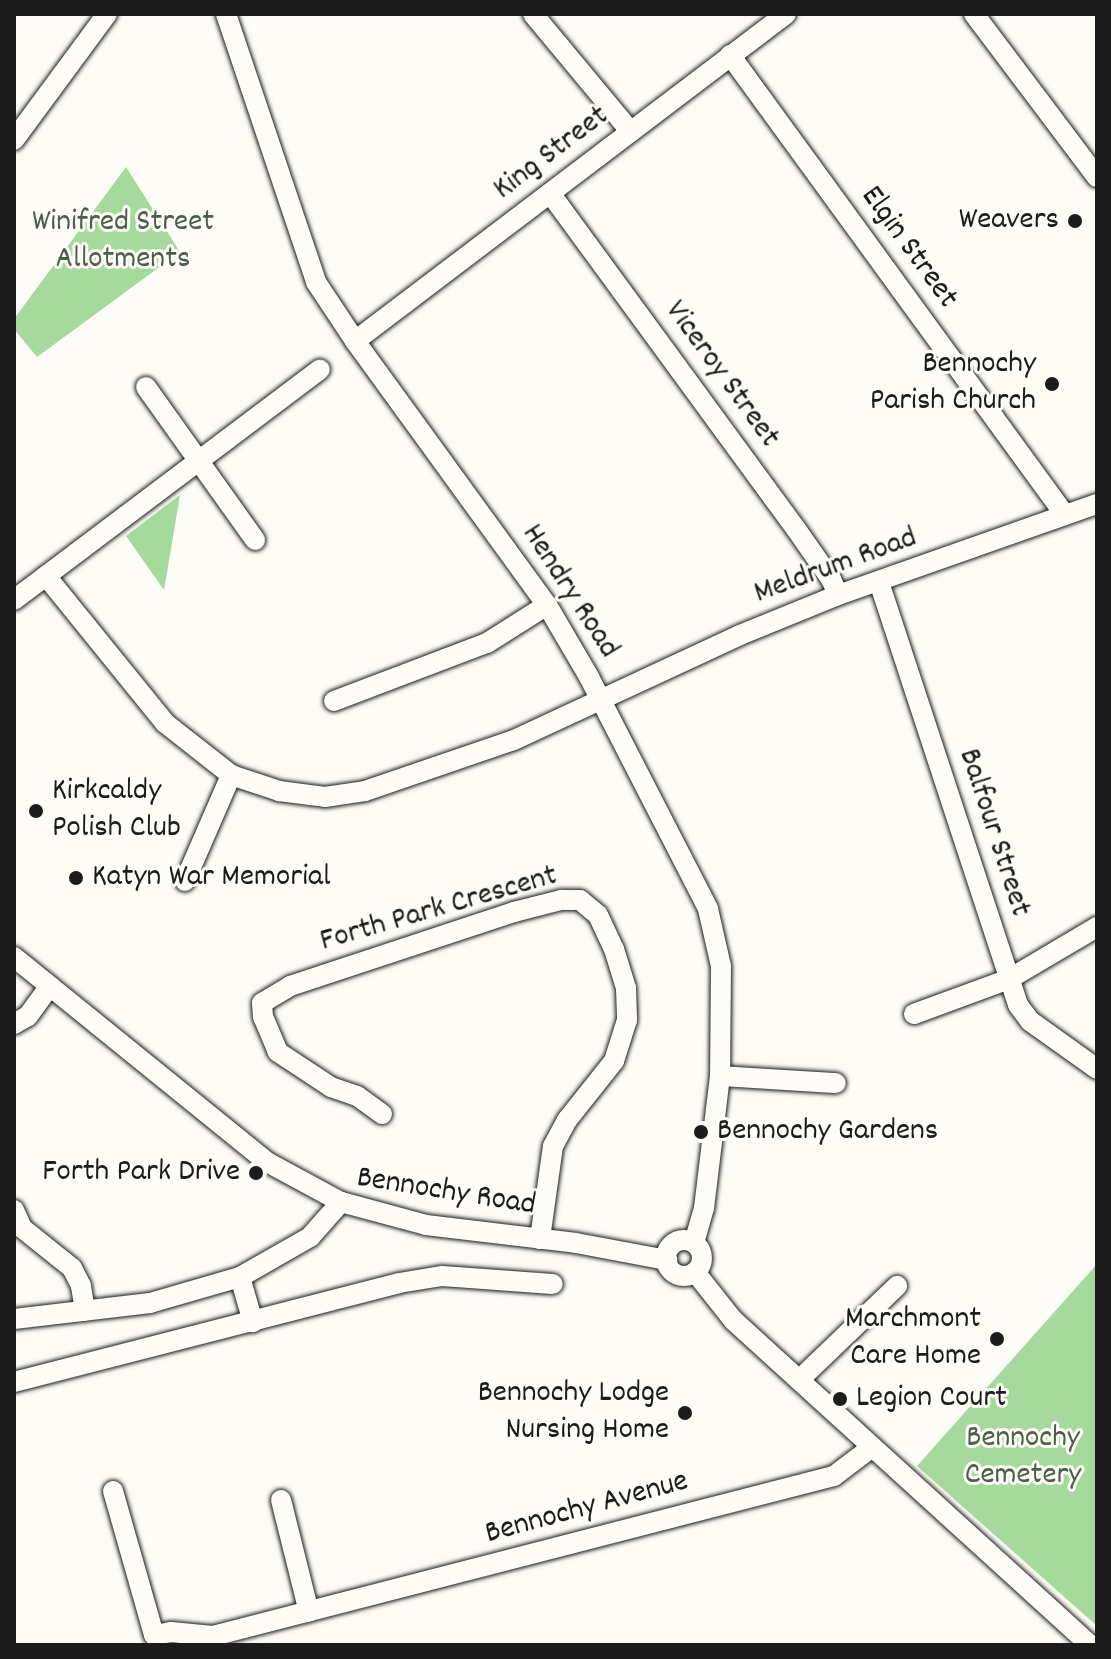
<!DOCTYPE html>
<style>
body{margin:0}
#map{position:relative;width:1111px;height:1659px;overflow:hidden;background:#fdfcf7;font-family:Dekko,sans-serif}
div>[style]{position:absolute}
.green>*{inset:0;background:#a5da9c}
.roads{filter:drop-shadow(0 0 2px #1c1c1c) drop-shadow(0 0 2px #1c1c1c)}
.minor>*{height:20px;margin:-10px;padding:0 10px;transform-origin:10px;border-radius:10px;background:#fdfcf7}
.minor>.ring{margin:-10px;padding:0;box-sizing:content-box;background:none;border:20px solid #fdfcf7;border-radius:50%}
.dots>*{width:22px;height:22px;translate:-50% -50%;box-sizing:border-box;border:4px solid #fdfcf7;border-radius:50%}
span{translate:-50% -50%;white-space:nowrap;text-align:center;line-height:1.15;-webkit-text-stroke:6px #fdfcf7;paint-order:stroke}
.street-label{font-size:32px;color:#1c1c1c}
.poi-label{font-size:32px;color:#1c1c1c}
.right{translate:-100% -50%;text-align:right}
.left{translate:0 -50%;text-align:left}
.park-label{font-size:32px;color:#4c5e49}
.frame{position:absolute;inset:0;border:16px solid #1c1c1c;pointer-events:none}
</style>
<div id="map">
<div class="green">
<div style="clip-path:polygon(126px 167px,180px 252px,37px 357px,14px 329px,14px 319px)"></div>
<div style="clip-path:polygon(180px 495px,164px 590px,126px 536px)"></div>
<div style="clip-path:polygon(1097px 1264px,1097px 1626px,917px 1466px)"></div>
</div>
<div class="roads">
<div class="minor">
<div style="left:226px;top:14px;width:283px;rotate:71.4deg"></div>
<div style="left:316px;top:282px;width:71px;rotate:56.5deg"></div>
<div style="left:355px;top:341px;width:326px;rotate:54deg"></div>
<div style="left:547px;top:605px;width:83px;rotate:59.7deg"></div>
<div style="left:589px;top:677px;width:261px;rotate:62.8deg"></div>
<div style="left:708px;top:909px;width:58px;rotate:77.2deg"></div>
<div style="left:721px;top:966px;width:110px;rotate:90.5deg"></div>
<div style="left:720px;top:1076px;width:133px;rotate:96.9deg"></div>
<div style="left:704px;top:1208px;width:36px;rotate:106deg"></div>
<div style="left:533px;top:14px;width:153px;rotate:50.3deg"></div>
<div style="left:974px;top:14px;width:204px;rotate:53deg"></div>
<div style="left:730px;top:55px;width:569px;rotate:53.94deg"></div>
<div style="left:14px;top:140px;width:157px;rotate:-53.6deg"></div>
<div style="left:550px;top:193px;width:416px;rotate:53.8deg"></div>
<div style="left:796px;top:529px;width:61px;rotate:55deg"></div>
<div style="left:831px;top:579px;width:17px;rotate:66deg"></div>
<div style="left:355px;top:341px;width:541px;rotate:-37.19deg"></div>
<div style="left:146px;top:387px;width:188px;rotate:54.5deg"></div>
<div style="left:46px;top:576px;width:189px;rotate:51deg"></div>
<div style="left:165px;top:723px;width:84px;rotate:38.2deg"></div>
<div style="left:231px;top:775px;width:51px;rotate:18.4deg"></div>
<div style="left:279px;top:791px;width:46px;rotate:7.4deg"></div>
<div style="left:325px;top:797px;width:40px;rotate:-8.5deg"></div>
<div style="left:365px;top:791px;width:157px;rotate:-18.9deg"></div>
<div style="left:514px;top:740px;width:249px;rotate:-24.9deg"></div>
<div style="left:740px;top:635px;width:106px;rotate:-22.2deg"></div>
<div style="left:838px;top:595px;width:275px;rotate:-19.4deg"></div>
<div style="left:879px;top:582px;width:445px;rotate:71.8deg"></div>
<div style="left:1018px;top:1005px;width:20px;rotate:53deg"></div>
<div style="left:1030px;top:1021px;width:82px;rotate:35.6deg"></div>
<div style="left:14px;top:600px;width:383px;rotate:-37deg"></div>
<div style="left:334px;top:701px;width:164px;rotate:-20.8deg"></div>
<div style="left:487px;top:643px;width:71px;rotate:-32.3deg"></div>
<div style="left:185px;top:881px;width:116px;rotate:-66.5deg"></div>
<div style="left:14px;top:957px;width:326px;rotate:39deg"></div>
<div style="left:267px;top:1162px;width:84px;rotate:28.4deg"></div>
<div style="left:341px;top:1202px;width:88px;rotate:15.1deg"></div>
<div style="left:426px;top:1225px;width:151px;rotate:6.8deg"></div>
<div style="left:576px;top:1243px;width:93px;rotate:10.6deg"></div>
<div style="left:914px;top:1014px;width:101px;rotate:-20.2deg"></div>
<div style="left:1009px;top:979px;width:102px;rotate:-30.6deg"></div>
<div style="left:14px;top:1024px;width:16px;rotate:-30deg"></div>
<div style="left:28px;top:1016px;width:37px;rotate:-54deg"></div>
<div style="left:720px;top:1076px;width:116px;rotate:3.5deg"></div>
<div style="left:382px;top:1114px;width:31px;rotate:-144deg"></div>
<div style="left:357px;top:1096px;width:28px;rotate:-161deg"></div>
<div style="left:331px;top:1087px;width:64px;rotate:-146.6deg"></div>
<div style="left:278px;top:1052px;width:38px;rotate:-113deg"></div>
<div style="left:263px;top:1017px;width:14px;rotate:-94deg"></div>
<div style="left:262px;top:1003px;width:33px;rotate:-31deg"></div>
<div style="left:290px;top:986px;width:236px;rotate:-18.3deg"></div>
<div style="left:514px;top:912px;width:49px;rotate:-14.3deg"></div>
<div style="left:561px;top:900px;width:19px"></div>
<div style="left:580px;top:900px;width:23px;rotate:40deg"></div>
<div style="left:598px;top:915px;width:38px;rotate:65deg"></div>
<div style="left:614px;top:949px;width:41px;rotate:72.9deg"></div>
<div style="left:626px;top:988px;width:32px;rotate:88deg"></div>
<div style="left:627px;top:1020px;width:43px;rotate:107.6deg"></div>
<div style="left:614px;top:1061px;width:75px;rotate:128.5deg"></div>
<div style="left:567px;top:1120px;width:30px;rotate:118deg"></div>
<div style="left:553px;top:1146px;width:94px;rotate:98deg"></div>
<div style="left:14px;top:1210px;width:20px;rotate:66deg"></div>
<div style="left:22px;top:1228px;width:64px;rotate:38.7deg"></div>
<div style="left:72px;top:1268px;width:20px;rotate:63deg"></div>
<div style="left:81px;top:1286px;width:25px;rotate:81deg"></div>
<div class="ring" style="left:666px;top:1240px;width:16px;height:16px"></div>
<div style="left:695px;top:1272px;width:61px;rotate:51.6deg"></div>
<div style="left:733px;top:1320px;width:483px;rotate:42.3deg"></div>
<div style="left:240px;top:1277px;width:47px;rotate:73.9deg"></div>
<div style="left:14px;top:1319px;width:137px;rotate:-6.7deg"></div>
<div style="left:150px;top:1303px;width:94px;rotate:-16.1deg"></div>
<div style="left:240px;top:1277px;width:81px;rotate:-29.7deg"></div>
<div style="left:310px;top:1237px;width:47px;rotate:-48.5deg"></div>
<div style="left:799px;top:1380px;width:136px;rotate:-43.8deg"></div>
<div style="left:14px;top:1382px;width:398px;rotate:-14.4deg"></div>
<div style="left:399px;top:1283px;width:44px;rotate:-9.2deg"></div>
<div style="left:442px;top:1276px;width:111px;rotate:4.1deg"></div>
<div style="left:113px;top:1491px;width:150px;rotate:74.1deg"></div>
<div style="left:154px;top:1635px;width:17px;rotate:-10deg"></div>
<div style="left:171px;top:1632px;width:42px;rotate:5.4deg"></div>
<div style="left:213px;top:1636px;width:641px;rotate:-14.45deg"></div>
<div style="left:834px;top:1476px;width:48px;rotate:-37.3deg"></div>
<div style="left:281px;top:1500px;width:115px;rotate:76deg"></div>
</div>
</div>
<div class="dots">
<div style="left:1075px;top:221px;background:#1c1c1c"></div>
<div style="left:1052px;top:384px;background:#1c1c1c"></div>
<div style="left:36px;top:811px;background:#1c1c1c"></div>
<div style="left:76px;top:878px;background:#1c1c1c"></div>
<div style="left:701px;top:1132px;background:#1c1c1c"></div>
<div style="left:256px;top:1173px;background:#1c1c1c"></div>
<div style="left:997px;top:1339px;background:#1c1c1c"></div>
<div style="left:840px;top:1399px;background:#1c1c1c"></div>
<div style="left:685px;top:1413px;background:#1c1c1c"></div>
</div>
<div class="street-label">
<span style="left:552px;top:154px;rotate:-37deg">King Street</span>
<span style="left:908px;top:248px;rotate:54deg">Elgin Street</span>
<span style="left:721px;top:375px;rotate:54deg">Viceroy Street</span>
<span style="left:836px;top:567px;rotate:-20deg">Meldrum Road</span>
<span style="left:569px;top:592px;rotate:57deg">Hendry Road</span>
<span style="left:993px;top:833px;rotate:72deg">Balfour Street</span>
<span style="left:439px;top:910px;rotate:-16deg">Forth Park Crescent</span>
<span style="left:446px;top:1193px;rotate:9deg">Bennochy Road</span>
<span style="left:587px;top:1509px;rotate:-15deg">Bennochy Avenue</span>
</div>
<div class="poi-label">
<span class="right" style="left:1059px;top:221px">Weavers</span>
<span class="right" style="left:1036px;top:384px">Bennochy<br>Parish Church</span>
<span class="left" style="left:52px;top:811px">Kirkcaldy<br>Polish Club</span>
<span class="left" style="left:92px;top:878px">Katyn War Memorial</span>
<span class="left" style="left:717px;top:1132px">Bennochy Gardens</span>
<span class="right" style="left:240px;top:1173px">Forth Park Drive</span>
<span class="right" style="left:981px;top:1339px">Marchmont<br>Care Home</span>
<span class="right" style="left:669px;top:1413px">Bennochy Lodge<br>Nursing Home</span>
<span class="left" style="left:856px;top:1399px">Legion Court</span>
</div>
<div class="park-label">
<span style="left:123px;top:242px">Winifred Street<br>Allotments</span>
<span style="left:1023px;top:1458px">Bennochy<br>Cemetery</span>
</div>
<div class="frame"></div>
</div>
